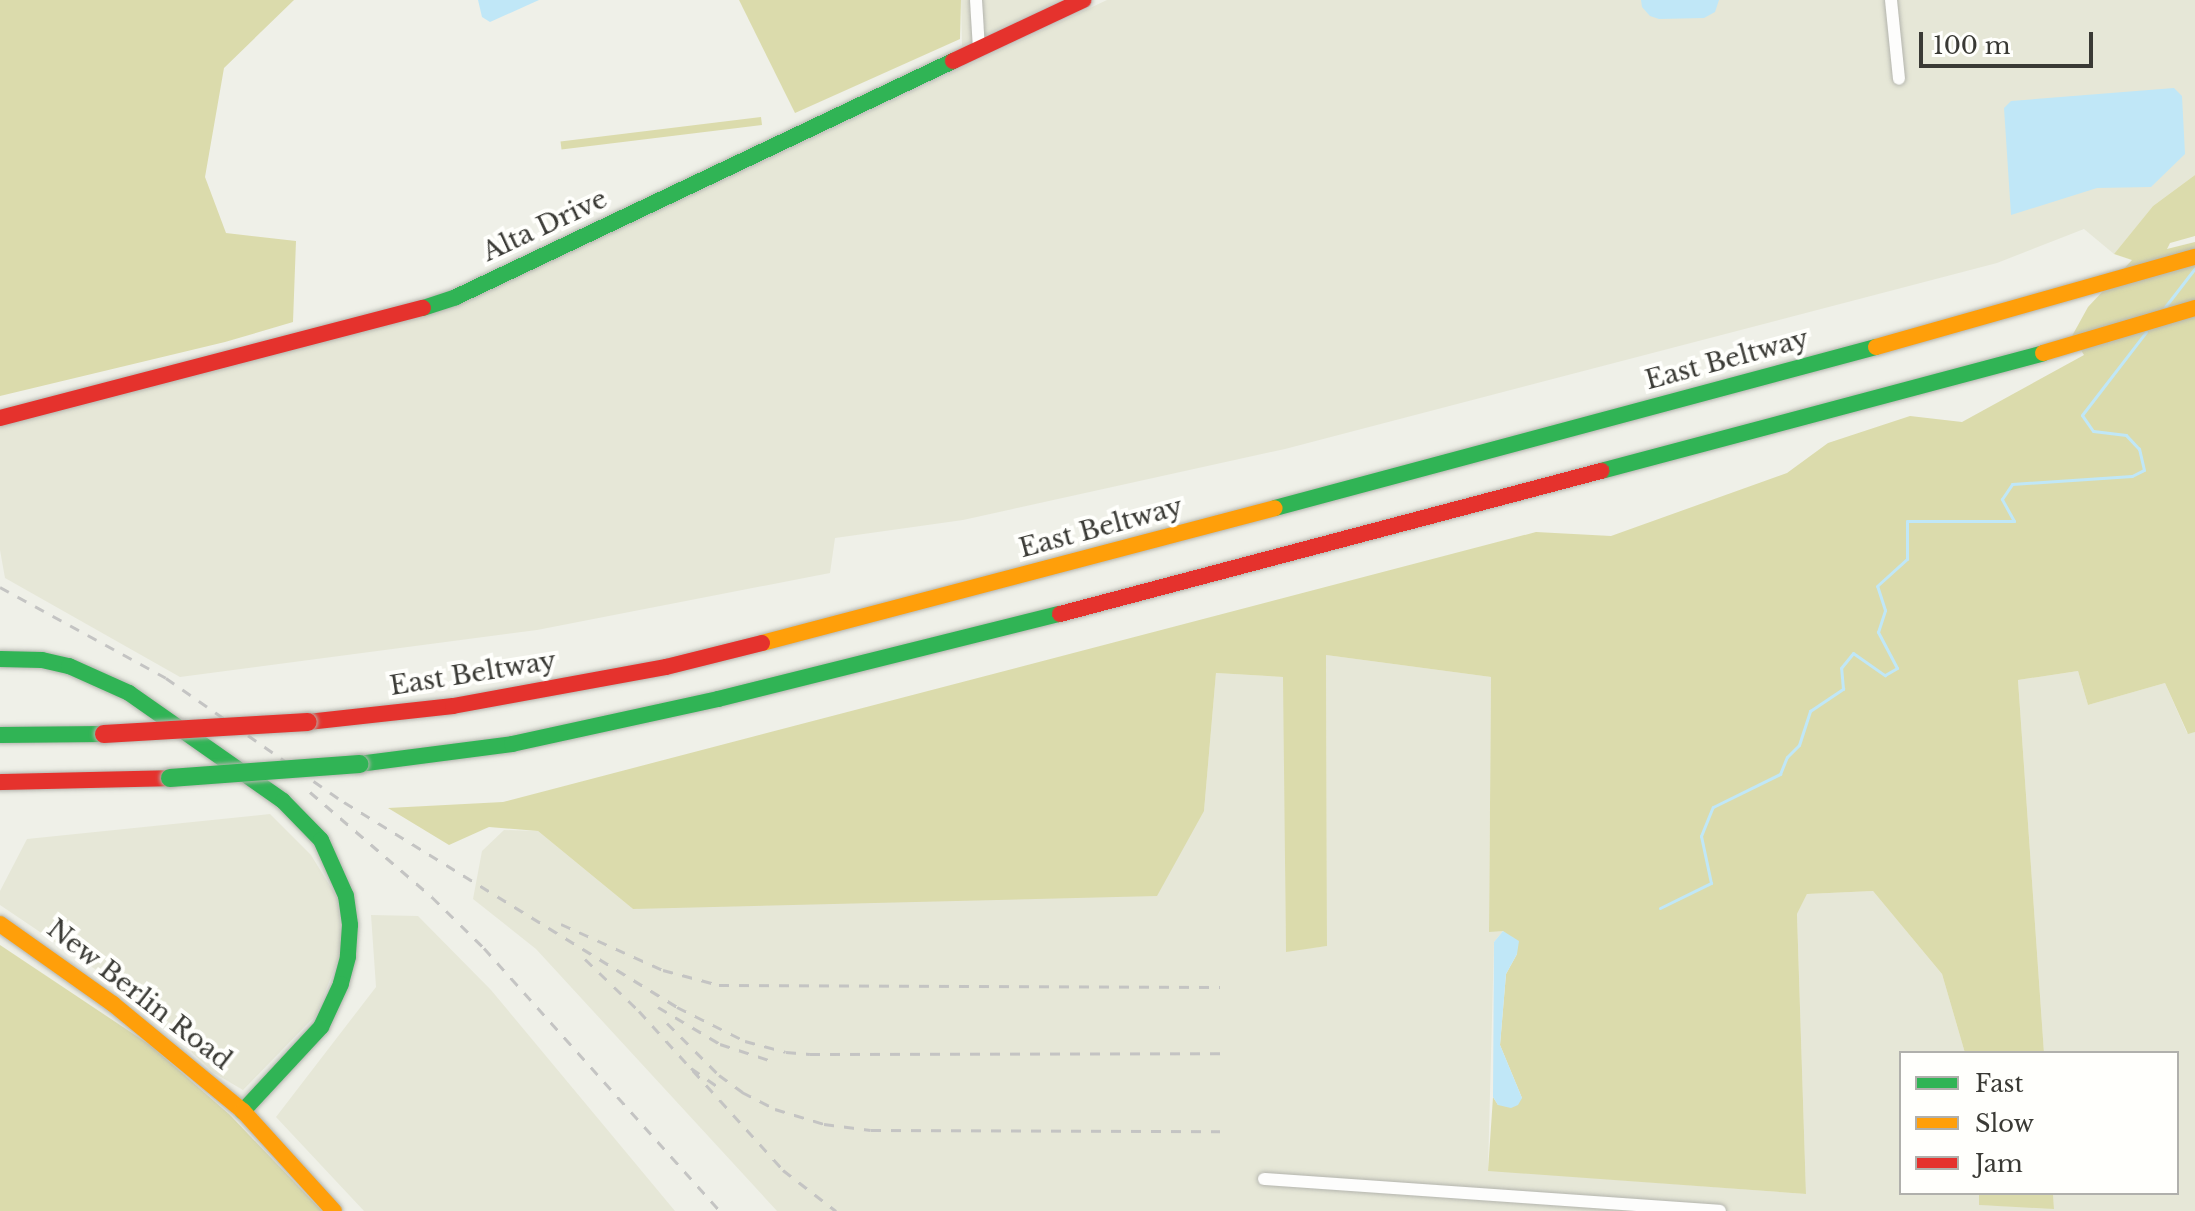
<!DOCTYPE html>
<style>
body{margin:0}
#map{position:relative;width:2195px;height:1211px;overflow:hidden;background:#eff0e8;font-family:"Libre Baskerville",serif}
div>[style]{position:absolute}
.built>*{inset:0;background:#e6e7d7}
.green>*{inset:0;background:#dbdbac;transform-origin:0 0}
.water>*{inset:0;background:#c0e7f7}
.stream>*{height:3px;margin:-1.5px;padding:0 1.5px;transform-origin:1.5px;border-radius:1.5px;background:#c0e7f7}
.roads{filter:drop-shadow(0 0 2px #b3b4ad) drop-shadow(0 0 2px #b3b4ad)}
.street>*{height:12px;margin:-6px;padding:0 6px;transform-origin:6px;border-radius:6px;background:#fdfdfc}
.fast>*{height:16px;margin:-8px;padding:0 8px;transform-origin:8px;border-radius:8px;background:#30b455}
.slow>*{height:16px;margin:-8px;padding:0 8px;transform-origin:8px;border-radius:8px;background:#ff9f0a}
.jam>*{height:16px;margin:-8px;padding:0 8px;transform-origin:8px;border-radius:8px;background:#e5322d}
.rail>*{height:3px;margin-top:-1.5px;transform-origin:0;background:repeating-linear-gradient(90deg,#c4c4c3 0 10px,transparent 0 20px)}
.bridges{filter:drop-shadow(0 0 2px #b3b4ad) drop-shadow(0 0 2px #b3b4ad)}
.fast-bridge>*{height:18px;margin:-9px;padding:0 9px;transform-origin:9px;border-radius:9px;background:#30b455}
.jam-bridge>*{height:18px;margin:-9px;padding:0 9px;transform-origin:9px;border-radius:9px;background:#e5322d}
span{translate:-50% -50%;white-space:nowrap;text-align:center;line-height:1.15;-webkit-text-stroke:8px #fffffc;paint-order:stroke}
.street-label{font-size:26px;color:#3a3a35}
.legend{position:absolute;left:1899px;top:1051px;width:280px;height:144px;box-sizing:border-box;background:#fffffc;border:2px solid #b0b0ac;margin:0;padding:10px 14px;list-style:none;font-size:24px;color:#3a3a35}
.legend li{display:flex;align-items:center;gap:16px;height:40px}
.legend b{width:40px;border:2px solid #b0b0ac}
.scale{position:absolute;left:1919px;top:32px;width:174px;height:36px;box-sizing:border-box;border:4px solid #3a3a35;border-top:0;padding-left:10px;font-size:24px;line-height:28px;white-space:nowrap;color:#3a3a35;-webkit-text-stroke:6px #fffffc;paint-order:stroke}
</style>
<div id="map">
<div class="built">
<div style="clip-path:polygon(961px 0,1059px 0,962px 46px)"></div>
<div style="clip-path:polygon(1107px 0,2195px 0,2195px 175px,2153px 206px,2114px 254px,2084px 229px,1997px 263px,1285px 449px,963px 520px,835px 538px,830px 573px,537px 630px,180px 677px,5px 578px,0 550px,0 424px,459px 304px)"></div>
<div style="clip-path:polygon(1326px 655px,1491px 677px,1489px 931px,1503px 931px,1494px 942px,1488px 1170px,1806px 1194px,1797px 914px,1807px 894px,1873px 891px,1942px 974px,1965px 1053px,1901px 1053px,1901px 1193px,1979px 1193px,1979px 1205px,2054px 1208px,2053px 1193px,2177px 1193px,2177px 1053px,2044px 1053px,2018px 680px,2078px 671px,2088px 705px,2165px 683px,2187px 733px,2195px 732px,2195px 1211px,777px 1211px,536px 949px,473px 899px,482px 851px,504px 830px,538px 831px,633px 909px,1204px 811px,1216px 673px,1284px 677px,1286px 951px,1327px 946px)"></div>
<div style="clip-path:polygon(270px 814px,311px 855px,338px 899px,342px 949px,316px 1015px,243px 1090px,214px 1073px,120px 986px,0 905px,0 891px,27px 839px)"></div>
<div style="clip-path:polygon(371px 915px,418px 916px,491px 990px,675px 1211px,364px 1211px,276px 1117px,376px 987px)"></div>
</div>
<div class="green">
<div style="clip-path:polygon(0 0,294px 0,224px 68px,205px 177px,226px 233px,296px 241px,293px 322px,225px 342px,0 396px)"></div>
<div style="clip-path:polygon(739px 0,961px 0,960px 39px,795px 113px)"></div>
<div style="left:761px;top:117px;width:8px;height:202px;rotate:83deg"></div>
<div style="clip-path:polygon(2195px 175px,2195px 236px,2170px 243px,2167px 249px,2195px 242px,2195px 732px,2188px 734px,2165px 683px,2088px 705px,2078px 671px,2018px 680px,2044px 1053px,1965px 1053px,1942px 974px,1873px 891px,1807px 894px,1797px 914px,1806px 1194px,1488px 1171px,1493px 1097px,1498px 1105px,1522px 1098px,1500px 1045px,1506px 974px,1517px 954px,1503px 931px,1489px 932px,1491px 677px,1326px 655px,1327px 946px,1286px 952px,1283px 677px,1216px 673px,1204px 811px,1157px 896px,633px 909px,538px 831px,489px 827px,449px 845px,388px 808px,503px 802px,1536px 532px,1611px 536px,1787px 473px,1828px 443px,1910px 416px,1962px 422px,2084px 355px,2072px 336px,2088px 307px,2132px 260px,2114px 254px,2153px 206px)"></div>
<div style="clip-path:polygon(0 945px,150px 1045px,230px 1115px,322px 1211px,0 1211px)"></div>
<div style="clip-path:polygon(1979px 1193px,2053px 1193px,2054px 1209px,1979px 1205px)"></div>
</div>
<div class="water">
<div style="clip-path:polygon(478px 0,539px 0,490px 22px,482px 17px)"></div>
<div style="clip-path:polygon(1641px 0,1719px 0,1715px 12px,1704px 18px,1659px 19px,1650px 16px,1642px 7px)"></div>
<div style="clip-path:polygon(2174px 88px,2182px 96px,2185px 154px,2151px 187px,2097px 188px,2011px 215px,2004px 108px,2011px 101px)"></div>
<div style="clip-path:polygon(1503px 931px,1519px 941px,1517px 954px,1506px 974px,1500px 1045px,1522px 1098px,1518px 1105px,1511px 1108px,1498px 1105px,1493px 1097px,1494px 942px)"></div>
</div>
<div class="stream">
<div style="left:2165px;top:307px;width:49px;rotate:-52.4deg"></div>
<div style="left:1660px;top:908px;width:57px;rotate:-26.1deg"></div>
<div style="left:1711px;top:883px;width:48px;rotate:-102deg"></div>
<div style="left:1701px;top:836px;width:31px;rotate:-68deg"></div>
<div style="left:1713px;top:807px;width:75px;rotate:-26.2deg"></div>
<div style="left:1780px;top:774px;width:18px;rotate:-68deg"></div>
<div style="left:1787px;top:757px;width:17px;rotate:-45deg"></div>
<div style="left:1799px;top:745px;width:36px;rotate:-72deg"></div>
<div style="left:1810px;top:711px;width:40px;rotate:-34deg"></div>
<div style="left:1843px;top:689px;width:21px;rotate:-95deg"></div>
<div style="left:1841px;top:668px;width:19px;rotate:-51deg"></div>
<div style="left:1853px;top:653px;width:39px;rotate:35deg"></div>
<div style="left:1885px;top:675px;width:14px;rotate:-30deg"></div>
<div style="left:1897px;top:668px;width:41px;rotate:-117.8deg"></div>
<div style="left:1878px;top:632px;width:23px;rotate:-72deg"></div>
<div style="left:1885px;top:610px;width:25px;rotate:-108deg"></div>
<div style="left:1877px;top:586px;width:40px;rotate:-42deg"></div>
<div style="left:1907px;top:559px;width:38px;rotate:-90deg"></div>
<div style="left:1907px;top:521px;width:107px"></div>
<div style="left:2014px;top:521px;width:25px;rotate:-119deg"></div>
<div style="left:2002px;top:499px;width:18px;rotate:-56deg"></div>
<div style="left:2012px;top:484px;width:120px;rotate:-3.8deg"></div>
<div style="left:2132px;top:476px;width:13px;rotate:-27deg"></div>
<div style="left:2144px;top:470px;width:22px;rotate:-103deg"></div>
<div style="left:2139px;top:449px;width:19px;rotate:-133deg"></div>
<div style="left:2126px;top:435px;width:33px;rotate:-173deg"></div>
<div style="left:2093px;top:431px;width:19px;rotate:-125deg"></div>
<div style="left:2082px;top:415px;width:105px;rotate:-52.4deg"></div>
</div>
<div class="roads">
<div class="street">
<div style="left:976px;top:0;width:49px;rotate:86.5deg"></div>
<div style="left:1891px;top:0;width:79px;rotate:84.2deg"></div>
<div style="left:1264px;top:1179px;width:457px;rotate:4deg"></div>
</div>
<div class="fast">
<div style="left:423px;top:308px;width:35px;rotate:-18deg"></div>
<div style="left:456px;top:297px;width:550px;rotate:-25.4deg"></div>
<div style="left:1601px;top:471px;width:457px;rotate:-14.9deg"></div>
<div style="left:1275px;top:508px;width:622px;rotate:-15deg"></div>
<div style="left:0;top:659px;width:42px;rotate:1.4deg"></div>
<div style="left:42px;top:660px;width:28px;rotate:13deg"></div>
<div style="left:69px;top:666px;width:66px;rotate:24.2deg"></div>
<div style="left:129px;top:693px;width:188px;rotate:35deg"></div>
<div style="left:283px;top:801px;width:54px;rotate:45.7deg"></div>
<div style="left:321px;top:840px;width:61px;rotate:65.9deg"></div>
<div style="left:346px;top:896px;width:29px;rotate:82deg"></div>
<div style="left:350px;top:925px;width:32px;rotate:94deg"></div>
<div style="left:348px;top:957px;width:28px;rotate:105deg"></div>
<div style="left:341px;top:984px;width:47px;rotate:114.9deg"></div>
<div style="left:321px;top:1027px;width:115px;rotate:132.9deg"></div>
<div style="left:0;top:735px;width:104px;rotate:-0.6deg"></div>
<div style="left:359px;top:764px;width:154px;rotate:-7.4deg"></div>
<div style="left:512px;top:744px;width:211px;rotate:-12.3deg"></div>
<div style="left:718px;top:699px;width:352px;rotate:-14deg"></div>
</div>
<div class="slow">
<div style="left:1876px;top:347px;width:331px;rotate:-15.8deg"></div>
<div style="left:2043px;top:353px;width:159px;rotate:-16.5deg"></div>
<div style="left:762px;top:643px;width:530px;rotate:-14.74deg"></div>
<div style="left:0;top:924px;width:138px;rotate:35.3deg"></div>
<div style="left:113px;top:1004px;width:168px;rotate:39.5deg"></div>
<div style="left:243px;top:1111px;width:135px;rotate:47.7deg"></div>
</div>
<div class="jam">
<div style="left:953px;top:61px;width:144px;rotate:-25.1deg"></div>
<div style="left:0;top:418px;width:437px;rotate:-14.6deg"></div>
<div style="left:1060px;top:614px;width:560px;rotate:-14.81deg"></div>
<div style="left:308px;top:722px;width:146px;rotate:-6.3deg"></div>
<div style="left:453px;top:706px;width:217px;rotate:-10.4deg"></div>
<div style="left:666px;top:667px;width:99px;rotate:-14deg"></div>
<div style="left:0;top:782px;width:170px;rotate:-1.3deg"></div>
</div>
</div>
<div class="rail">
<div style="left:0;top:587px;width:189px;rotate:28.7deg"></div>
<div style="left:166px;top:678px;width:217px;rotate:34.9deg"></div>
<div style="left:344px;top:802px;width:391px;rotate:31.6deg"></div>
<div style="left:677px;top:1007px;width:76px;rotate:26.6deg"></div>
<div style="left:745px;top:1041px;width:42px;rotate:15deg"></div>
<div style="left:786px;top:1052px;width:24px;rotate:5deg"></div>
<div style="left:810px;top:1054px;width:413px;rotate:-0.1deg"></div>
<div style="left:310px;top:792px;width:161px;rotate:40.7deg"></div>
<div style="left:432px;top:897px;width:73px;rotate:44.4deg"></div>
<div style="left:484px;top:948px;width:353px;rotate:48.1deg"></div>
<div style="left:561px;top:924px;width:112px;rotate:24.3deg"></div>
<div style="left:663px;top:970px;width:58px;rotate:15deg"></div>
<div style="left:719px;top:985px;width:501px;rotate:0.23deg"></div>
<div style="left:585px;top:959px;width:75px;rotate:43.9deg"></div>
<div style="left:639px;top:1011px;width:215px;rotate:47.8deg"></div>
<div style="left:783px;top:1170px;width:67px;rotate:37.7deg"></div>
<div style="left:658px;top:1007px;width:72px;rotate:30.8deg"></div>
<div style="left:720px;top:1044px;width:55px;rotate:18.1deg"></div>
<div style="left:667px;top:1023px;width:74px;rotate:45deg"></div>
<div style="left:719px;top:1075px;width:29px;rotate:36deg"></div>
<div style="left:742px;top:1092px;width:37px;rotate:27deg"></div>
<div style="left:775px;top:1109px;width:51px;rotate:17deg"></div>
<div style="left:824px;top:1124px;width:47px;rotate:7.3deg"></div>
<div style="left:871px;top:1130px;width:349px;rotate:0.2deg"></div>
<div style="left:691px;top:1068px;width:35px;rotate:35deg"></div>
</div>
<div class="bridges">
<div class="fast-bridge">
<div style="left:170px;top:778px;width:190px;rotate:-4.2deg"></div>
</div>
<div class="jam-bridge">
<div style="left:104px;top:734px;width:204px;rotate:-3.4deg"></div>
</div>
</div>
<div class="street-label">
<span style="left:545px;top:226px;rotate:-25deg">Alta Drive</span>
<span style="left:1727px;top:360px;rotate:-15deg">East Beltway</span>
<span style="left:1101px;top:528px;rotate:-15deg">East Beltway</span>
<span style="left:473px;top:674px;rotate:-9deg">East Beltway</span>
<span style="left:139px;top:995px;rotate:38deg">New Berlin Road</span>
</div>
<ul class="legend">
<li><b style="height:10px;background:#30b455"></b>Fast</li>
<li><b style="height:10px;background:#ff9f0a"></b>Slow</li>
<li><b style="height:10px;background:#e5322d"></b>Jam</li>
</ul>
<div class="scale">100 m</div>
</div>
